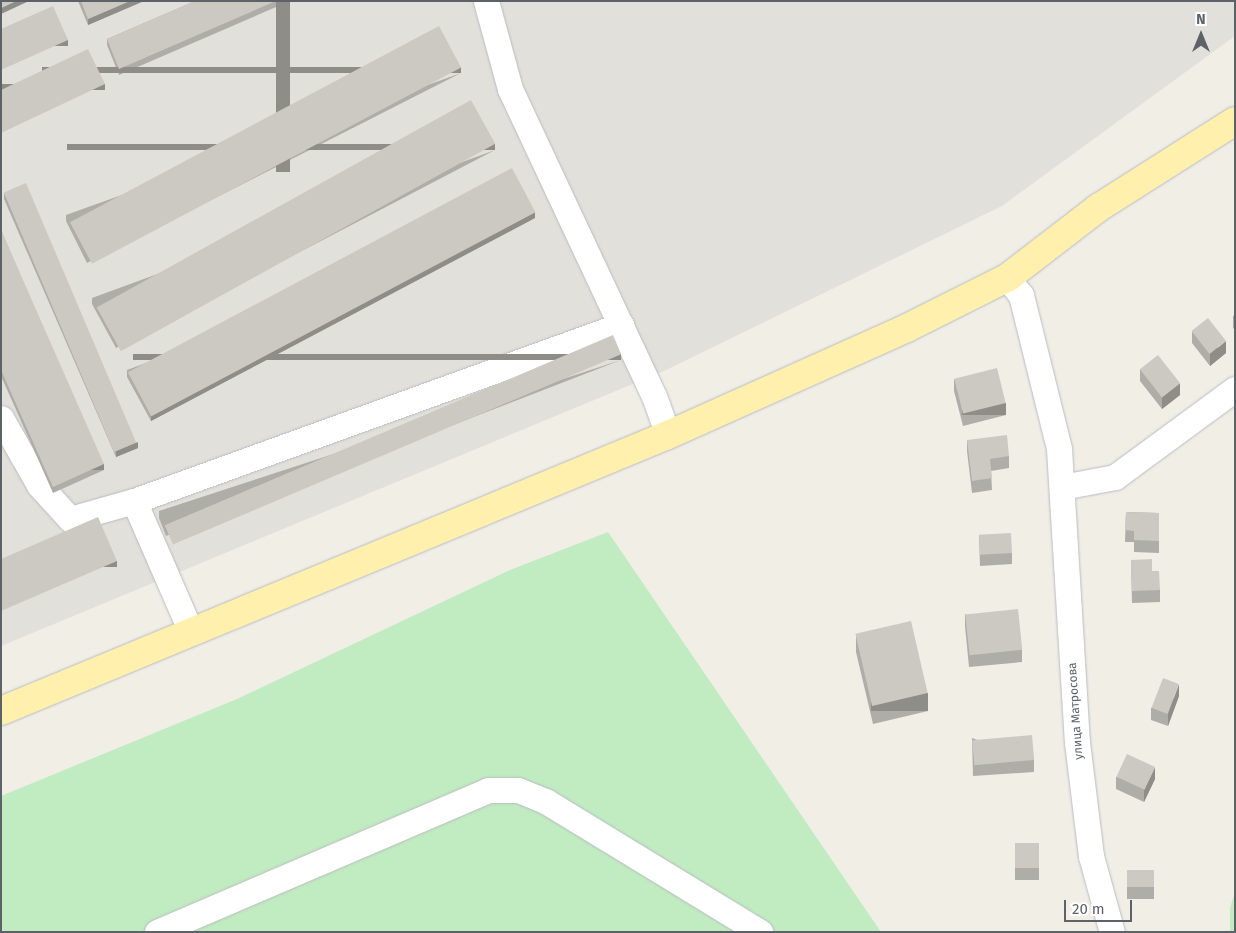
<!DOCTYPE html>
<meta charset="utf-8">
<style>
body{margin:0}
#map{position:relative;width:1236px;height:933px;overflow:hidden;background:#f1eee6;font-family:"Fira Sans",sans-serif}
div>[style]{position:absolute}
.industrial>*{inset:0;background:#e2e0da}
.green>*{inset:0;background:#c1ebc0}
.roads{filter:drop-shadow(0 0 1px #b8bcc1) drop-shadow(0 0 1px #b8bcc1)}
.minor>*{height:25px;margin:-12.5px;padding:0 12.5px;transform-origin:12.5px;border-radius:12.5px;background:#fff}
.major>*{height:28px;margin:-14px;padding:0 14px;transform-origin:14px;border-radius:14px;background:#fff0ad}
.wall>*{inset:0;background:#afada8;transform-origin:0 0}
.shaded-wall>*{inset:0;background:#8f8d88;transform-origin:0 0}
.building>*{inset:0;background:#ccc9c3;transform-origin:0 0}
span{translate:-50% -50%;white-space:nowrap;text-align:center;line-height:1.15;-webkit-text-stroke:5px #fff;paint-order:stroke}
.street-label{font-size:12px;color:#5d6268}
.frame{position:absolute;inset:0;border:2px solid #5d6268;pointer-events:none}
.north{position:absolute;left:1176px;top:10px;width:50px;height:50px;-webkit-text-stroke:4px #fff;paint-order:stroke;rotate:0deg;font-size:14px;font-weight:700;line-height:20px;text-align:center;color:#5d6268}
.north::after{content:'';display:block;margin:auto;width:18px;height:22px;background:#5d6268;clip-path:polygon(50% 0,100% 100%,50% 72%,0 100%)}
.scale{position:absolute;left:1064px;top:900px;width:68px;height:22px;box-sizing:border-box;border:2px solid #5d6268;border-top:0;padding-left:6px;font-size:15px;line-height:18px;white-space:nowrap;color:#5d6268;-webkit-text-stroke:4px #fff;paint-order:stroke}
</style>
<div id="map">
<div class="industrial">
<div style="clip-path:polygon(1px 1px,1235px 1px,1235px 36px,1002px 206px,664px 371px,1px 646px)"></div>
</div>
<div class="green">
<div style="clip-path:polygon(608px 532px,881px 932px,1px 932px,1px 796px,237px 699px,510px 570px)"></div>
<div style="clip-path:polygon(1235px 892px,1235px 932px,1230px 932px,1230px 908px)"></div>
</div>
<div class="roads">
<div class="minor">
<div style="left:486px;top:1px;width:91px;rotate:74.7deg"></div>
<div style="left:510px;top:89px;width:339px;rotate:64.9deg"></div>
<div style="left:654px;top:396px;width:41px;rotate:70.3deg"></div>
<div style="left:1007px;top:278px;width:22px;rotate:51deg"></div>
<div style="left:1021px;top:295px;width:159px;rotate:76.1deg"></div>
<div style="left:1059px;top:449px;width:294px;rotate:86.5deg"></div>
<div style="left:1077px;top:742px;width:115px;rotate:83deg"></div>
<div style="left:1091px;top:856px;width:79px;rotate:74.6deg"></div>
<div style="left:1px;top:418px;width:77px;rotate:60.4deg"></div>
<div style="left:39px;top:485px;width:46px;rotate:47.6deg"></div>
<div style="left:70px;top:519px;width:66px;rotate:-15.7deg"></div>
<div style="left:134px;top:501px;width:518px;rotate:-19.87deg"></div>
<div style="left:1062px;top:487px;width:54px;rotate:-10.7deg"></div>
<div style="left:1115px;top:477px;width:149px;rotate:-36.3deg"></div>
<div style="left:134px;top:501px;width:143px;rotate:66.5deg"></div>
<div style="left:157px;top:932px;width:360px;rotate:-23.2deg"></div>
<div style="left:488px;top:790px;width:30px"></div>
<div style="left:518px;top:790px;width:31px;rotate:22deg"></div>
<div style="left:547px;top:802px;width:250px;rotate:31.4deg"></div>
</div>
<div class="major">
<div style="left:1px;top:711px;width:722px;rotate:-22.48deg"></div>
<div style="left:668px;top:435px;width:262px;rotate:-24.1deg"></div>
<div style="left:907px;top:328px;width:112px;rotate:-26.6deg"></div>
<div style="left:1007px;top:278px;width:115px;rotate:-37.6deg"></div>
<div style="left:1098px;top:208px;width:162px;rotate:-32.4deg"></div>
</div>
</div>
<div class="wall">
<div style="clip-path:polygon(78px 1px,144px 1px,88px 25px)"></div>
<div style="clip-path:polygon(195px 1px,290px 1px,119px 75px,107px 45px,107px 39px)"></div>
<div style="clip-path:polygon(461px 73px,87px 263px,66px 221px,66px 215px)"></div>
<div style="clip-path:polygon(495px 150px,116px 348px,92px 304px,92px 298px)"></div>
<div style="clip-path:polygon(4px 193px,138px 448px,116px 457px,4px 199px)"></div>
<div style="clip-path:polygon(535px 218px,151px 421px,127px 377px,127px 370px)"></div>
<div style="clip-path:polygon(1px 230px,104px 470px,53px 493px,1px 376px)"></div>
<div style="clip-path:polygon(1235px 315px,1235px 330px,1233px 328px,1233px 316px)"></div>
<div style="clip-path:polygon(1192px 331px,1226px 353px,1210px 366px,1192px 343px)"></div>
<div style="clip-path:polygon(621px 360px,166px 536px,159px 518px,159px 511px)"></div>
<div style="clip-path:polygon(1140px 369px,1180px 395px,1162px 409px,1140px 381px)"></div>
<div style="clip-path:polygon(954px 379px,1006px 415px,963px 426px,954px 391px)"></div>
<div style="clip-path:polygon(967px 440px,1009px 456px,1009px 468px,991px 471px,992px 490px,972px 493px,967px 451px)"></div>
<div style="clip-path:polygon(1126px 512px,1159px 513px,1159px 553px,1134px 552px,1134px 542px,1125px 542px)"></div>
<div style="clip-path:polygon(979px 535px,1012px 553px,1012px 564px,980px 566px)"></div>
<div style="clip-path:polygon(1131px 560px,1152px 571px,1160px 590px,1160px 602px,1132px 603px)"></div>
<div style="clip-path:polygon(965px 614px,1022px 650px,1022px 662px,969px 667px,965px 626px)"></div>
<div style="clip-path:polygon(856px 634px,928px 711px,873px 724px,856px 652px)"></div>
<div style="clip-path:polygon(1179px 696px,1168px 726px,1151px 720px,1151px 708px)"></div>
<div style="clip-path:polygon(972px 738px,1034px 760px,1034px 772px,973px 776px)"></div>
<div style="clip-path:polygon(1116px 777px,1155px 779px,1144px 802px,1116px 789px)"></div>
<div style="left:1039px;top:843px;width:37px;height:24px;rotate:90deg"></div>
<div style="left:1154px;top:870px;width:29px;height:27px;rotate:90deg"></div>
</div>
<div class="shaded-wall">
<div style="clip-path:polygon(16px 1px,29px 1px,1px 14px,1px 8px)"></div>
<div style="clip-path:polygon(130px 1px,144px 1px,88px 25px,88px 19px)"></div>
<div style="left:276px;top:1px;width:14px;height:171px"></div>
<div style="left:68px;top:40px;width:6px;height:73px;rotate:90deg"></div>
<div style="left:461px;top:67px;width:6px;height:419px;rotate:90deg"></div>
<div style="left:105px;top:84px;width:6px;height:115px;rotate:90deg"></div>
<div style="left:495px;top:144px;width:6px;height:428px;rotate:90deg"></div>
<div style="clip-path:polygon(535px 212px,535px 218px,151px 421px,151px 414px)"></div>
<div style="clip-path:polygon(1226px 341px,1226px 353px,1210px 366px,1210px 354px)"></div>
<div style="left:621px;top:354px;width:6px;height:488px;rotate:90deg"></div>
<div style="clip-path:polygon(1180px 383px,1180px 395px,1162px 409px,1162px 397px)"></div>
<div style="left:1006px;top:403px;width:12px;height:44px;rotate:90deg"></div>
<div style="clip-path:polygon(138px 442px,138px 448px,116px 457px,116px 451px)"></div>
<div style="left:104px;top:464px;width:6px;height:56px;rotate:90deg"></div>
<div style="left:117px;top:561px;width:6px;height:126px;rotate:90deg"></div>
<div style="clip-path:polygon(1179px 684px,1179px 696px,1168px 726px,1168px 714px)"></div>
<div style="left:928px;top:693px;width:18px;height:57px;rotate:90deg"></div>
<div style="clip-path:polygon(1155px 767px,1155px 779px,1144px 802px,1144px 790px)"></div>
</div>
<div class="building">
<div style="clip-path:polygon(1px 1px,16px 1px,1px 8px)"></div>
<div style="clip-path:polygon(81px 1px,130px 1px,88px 19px)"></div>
<div style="clip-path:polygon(195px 1px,276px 1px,119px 69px,107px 39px)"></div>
<div style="clip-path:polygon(53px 6px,68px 40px,1px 70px,1px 29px)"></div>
<div style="left:439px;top:26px;width:47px;height:418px;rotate:62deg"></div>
<div style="clip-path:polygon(88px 49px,105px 84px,1px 133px,1px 90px)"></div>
<div style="left:471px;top:100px;width:50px;height:428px;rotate:61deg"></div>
<div style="left:512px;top:168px;width:50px;height:435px;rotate:62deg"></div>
<div style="left:26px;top:183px;width:282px;height:24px;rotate:67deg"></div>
<div style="clip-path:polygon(1px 230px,104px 464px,53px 487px,1px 370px)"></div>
<div style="left:1208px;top:318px;width:29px;height:21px;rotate:52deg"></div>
<div style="left:613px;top:335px;width:21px;height:487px;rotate:67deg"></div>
<div style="left:1158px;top:355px;width:36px;height:23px;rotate:52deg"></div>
<div style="left:997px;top:368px;width:36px;height:44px;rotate:76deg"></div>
<div style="clip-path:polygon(1007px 435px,1009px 456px,990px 459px,992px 478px,972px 481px,967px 440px)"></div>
<div style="clip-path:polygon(1126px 512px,1159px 513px,1159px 541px,1134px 540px,1134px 531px,1125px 530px)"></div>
<div style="clip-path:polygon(98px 517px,117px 561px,1px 611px,1px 559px)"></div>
<div style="left:1011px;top:533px;width:20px;height:32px;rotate:87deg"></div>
<div style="clip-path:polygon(1152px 559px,1152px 571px,1159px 571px,1160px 590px,1132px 591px,1131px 560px)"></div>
<div style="left:1018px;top:609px;width:41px;height:53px;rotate:84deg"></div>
<div style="left:911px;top:621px;width:74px;height:57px;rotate:77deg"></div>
<div style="left:1163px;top:678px;width:17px;height:32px;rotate:21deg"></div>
<div style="left:1032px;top:735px;width:25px;height:60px;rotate:85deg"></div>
<div style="left:1127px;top:754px;width:31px;height:25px;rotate:25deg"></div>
<div style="left:1039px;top:843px;width:25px;height:24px;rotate:90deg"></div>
<div style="left:1154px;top:870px;width:17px;height:27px;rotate:90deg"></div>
</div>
<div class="street-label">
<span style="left:1076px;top:711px;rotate:-94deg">улица Матросова</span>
</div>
<div class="frame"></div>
<div class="north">N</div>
<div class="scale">20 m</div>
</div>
